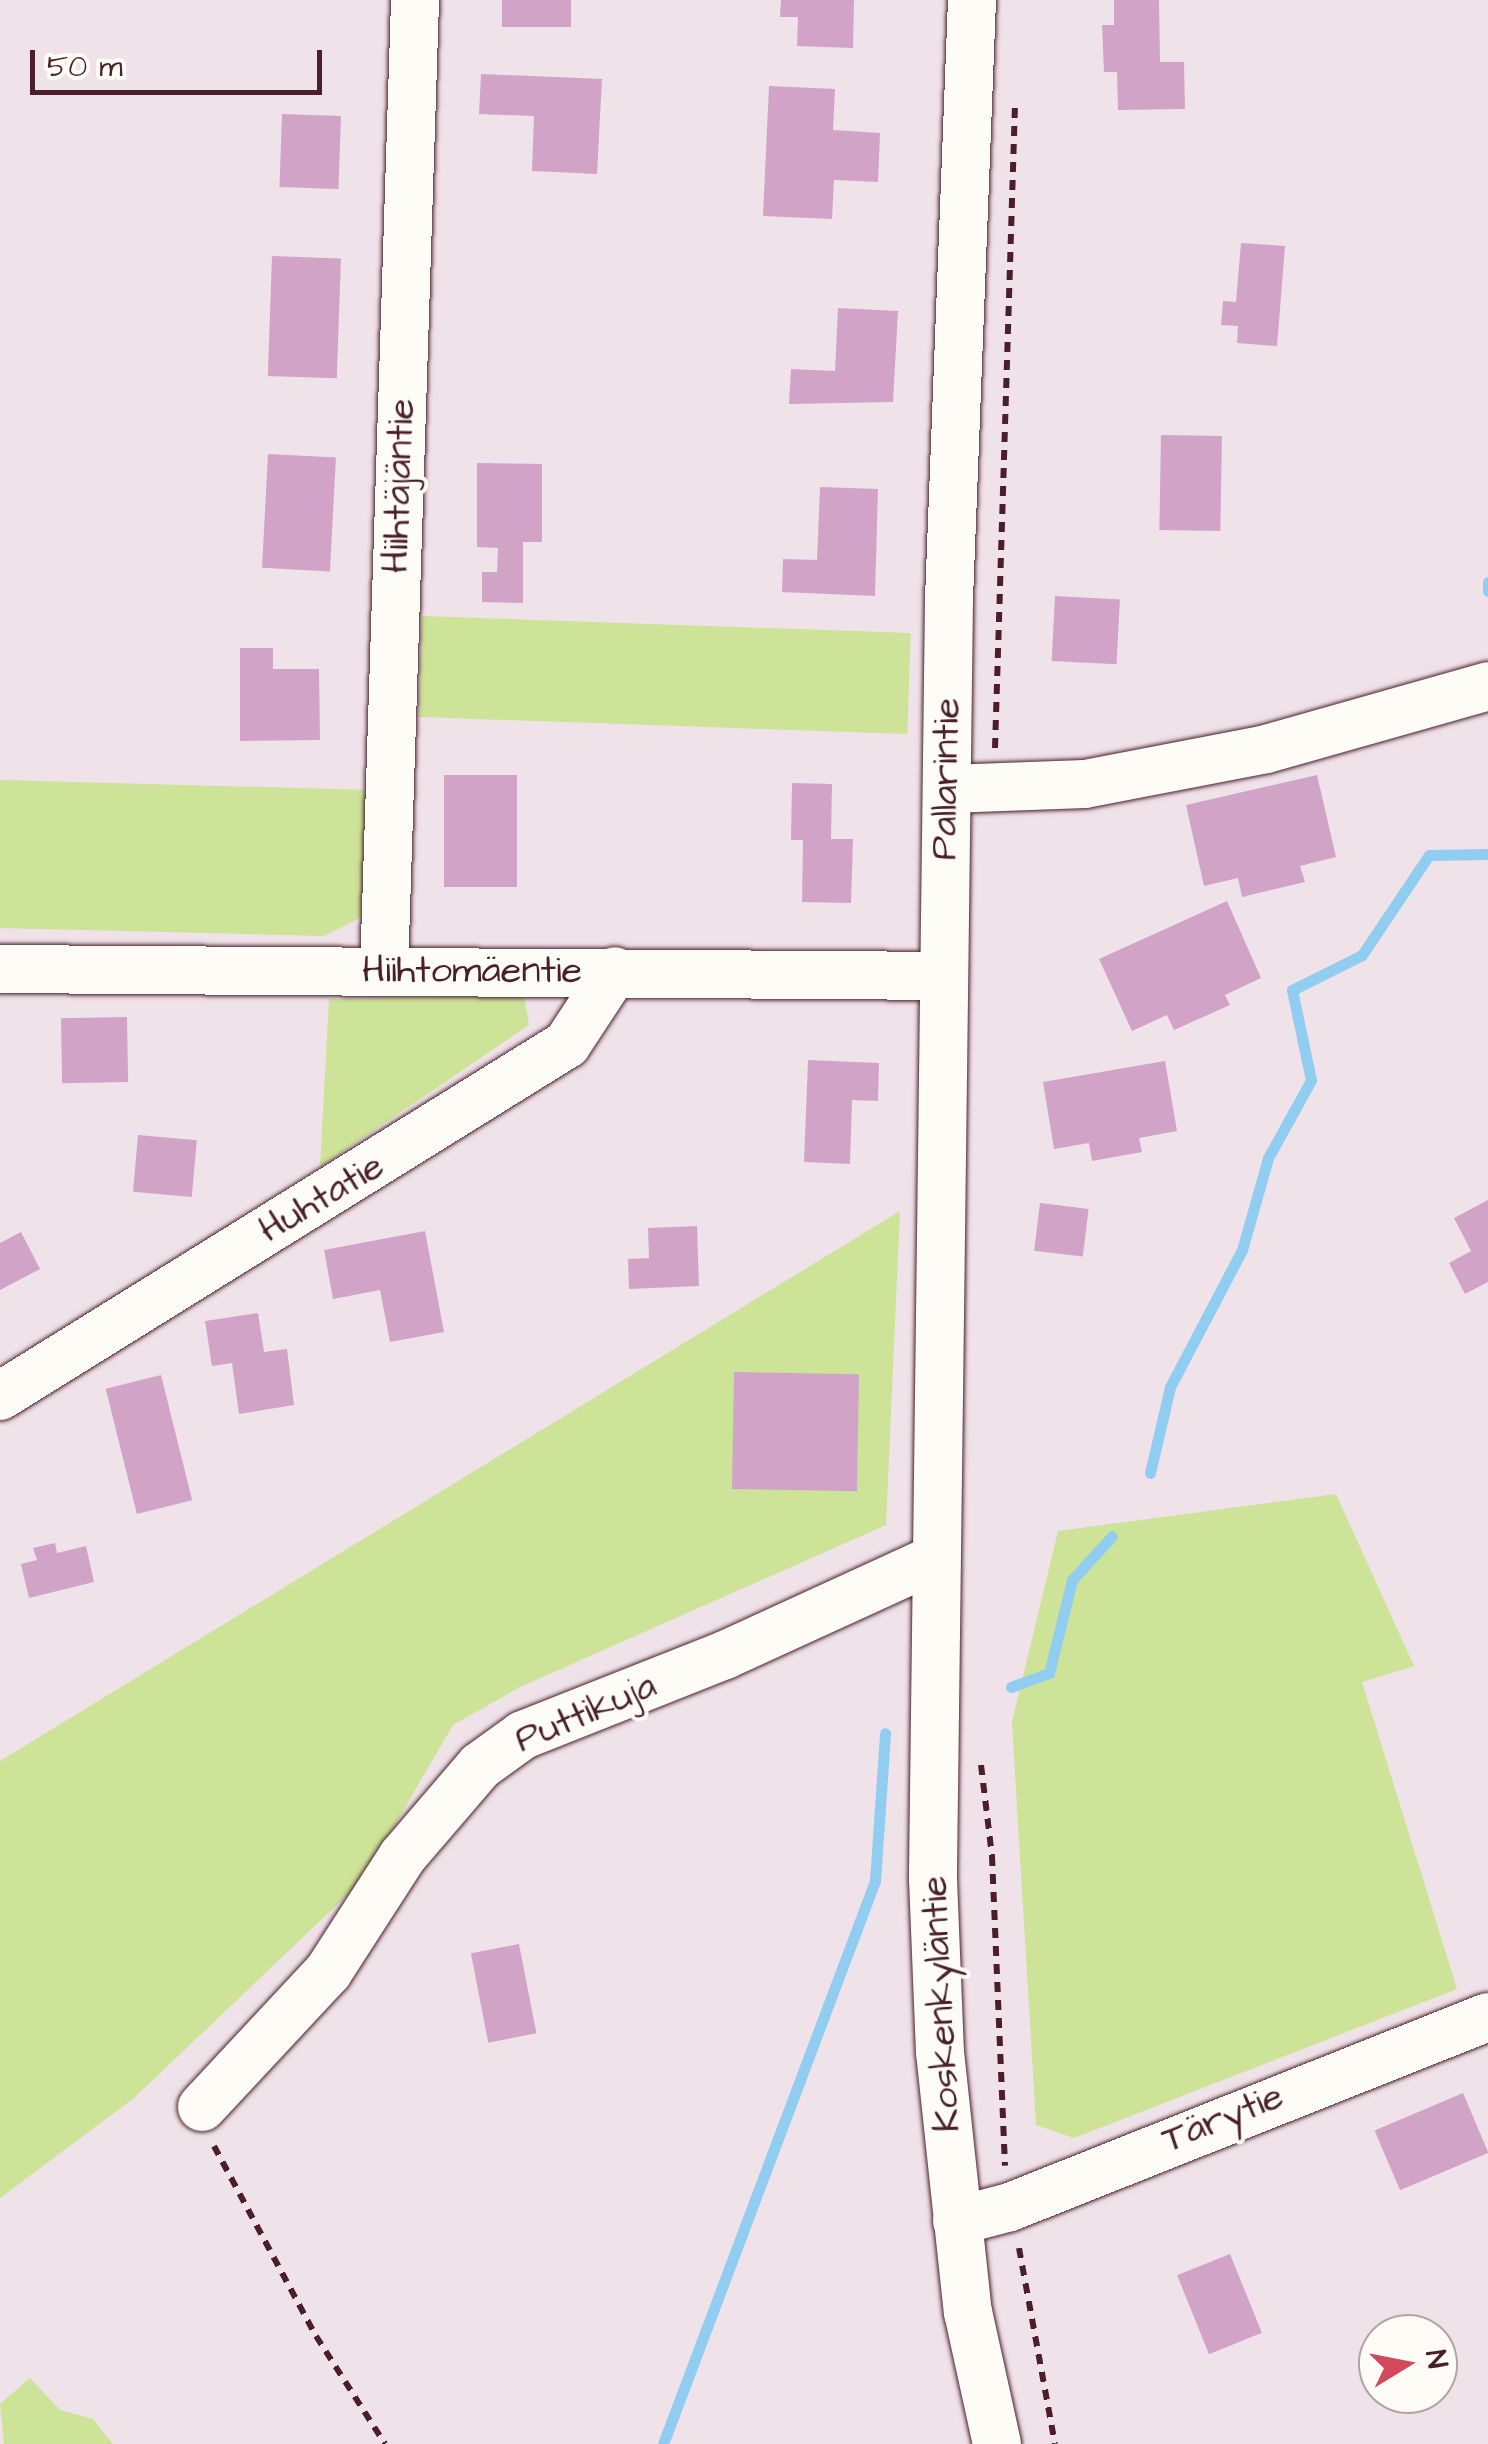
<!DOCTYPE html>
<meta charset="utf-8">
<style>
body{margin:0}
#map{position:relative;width:1488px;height:2444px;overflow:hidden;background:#f0e2e9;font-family:"Architects Daughter",sans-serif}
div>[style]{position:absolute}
.green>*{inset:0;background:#cde398;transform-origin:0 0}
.stream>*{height:11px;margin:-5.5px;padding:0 5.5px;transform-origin:5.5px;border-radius:5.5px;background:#90cdf1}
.building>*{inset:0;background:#d1a4c7;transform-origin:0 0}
.path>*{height:6px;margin-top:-3px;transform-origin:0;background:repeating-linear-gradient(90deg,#4a1f2b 0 10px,transparent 0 18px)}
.roads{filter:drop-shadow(0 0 2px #4a1f2b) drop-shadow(0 0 2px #4a1f2b)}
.minor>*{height:48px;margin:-24px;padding:0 24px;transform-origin:24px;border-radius:24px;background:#fdfcf7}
span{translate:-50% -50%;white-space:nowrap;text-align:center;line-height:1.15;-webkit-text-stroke:8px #fdfcf7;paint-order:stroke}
.street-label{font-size:38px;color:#4a1f2b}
.north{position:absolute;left:1358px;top:2314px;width:100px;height:100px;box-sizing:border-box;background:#fdfcf7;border:2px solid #b5a4a5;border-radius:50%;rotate:80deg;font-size:28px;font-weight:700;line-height:40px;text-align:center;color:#4a1f2b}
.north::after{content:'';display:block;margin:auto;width:35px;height:45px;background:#d1495b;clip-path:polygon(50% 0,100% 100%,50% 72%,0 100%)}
.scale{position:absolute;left:30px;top:50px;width:292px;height:45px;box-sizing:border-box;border:5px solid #4a1f2b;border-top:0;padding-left:12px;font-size:30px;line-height:35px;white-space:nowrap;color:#4a1f2b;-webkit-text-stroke:8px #fdfcf7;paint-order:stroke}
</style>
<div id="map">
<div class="green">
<div style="left:422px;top:616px;width:489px;height:101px;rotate:2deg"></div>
<div style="clip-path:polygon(0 780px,371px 790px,362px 917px,324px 936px,0 928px)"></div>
<div style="clip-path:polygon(524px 996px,529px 1025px,320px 1167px,329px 999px)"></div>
<div style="clip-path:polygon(900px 1211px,886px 1525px,520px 1687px,453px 1725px,362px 1881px,134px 2098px,0 2198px,0 1761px)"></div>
<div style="clip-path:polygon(1336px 1494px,1414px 1666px,1362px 1682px,1457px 1989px,1074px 2138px,1036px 2125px,1012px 1722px,1058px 1531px)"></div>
<div style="clip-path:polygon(30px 2378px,60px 2410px,93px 2419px,113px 2444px,4px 2444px,0 2404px)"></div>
</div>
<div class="stream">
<div style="left:1488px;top:582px;width:9px;rotate:90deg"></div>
<div style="left:1150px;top:1473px;width:88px;rotate:-76.9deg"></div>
<div style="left:1170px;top:1387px;width:155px;rotate:-62.3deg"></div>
<div style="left:1242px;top:1250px;width:96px;rotate:-74.2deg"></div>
<div style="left:1268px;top:1158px;width:89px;rotate:-61.1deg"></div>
<div style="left:1311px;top:1080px;width:92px;rotate:-101.9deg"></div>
<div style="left:1292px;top:990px;width:78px;rotate:-26.6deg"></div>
<div style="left:1362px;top:955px;width:120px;rotate:-56.2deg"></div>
<div style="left:1429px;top:855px;width:59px;rotate:-1deg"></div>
<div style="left:1011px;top:1687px;width:40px;rotate:-20.2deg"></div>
<div style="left:1049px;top:1673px;width:96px;rotate:-76.1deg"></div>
<div style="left:1072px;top:1580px;width:59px;rotate:-47.7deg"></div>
<div style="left:663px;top:2444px;width:602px;rotate:-69.37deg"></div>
<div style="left:875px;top:1881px;width:148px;rotate:-86.1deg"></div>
</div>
<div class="building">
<div style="left:502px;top:0;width:69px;height:27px"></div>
<div style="clip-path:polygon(781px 0,854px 0,853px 48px,797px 46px,798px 17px,780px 17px)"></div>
<div style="clip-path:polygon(1114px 0,1159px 0,1160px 62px,1184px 62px,1185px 109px,1118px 110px,1117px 72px,1104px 72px,1102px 25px,1114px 25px)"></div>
<div style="clip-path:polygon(481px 74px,602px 79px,597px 174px,532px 171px,534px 116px,479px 114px)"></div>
<div style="clip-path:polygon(769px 86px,835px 89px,833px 130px,880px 133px,878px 182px,834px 180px,832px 219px,763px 216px)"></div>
<div style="left:282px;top:114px;width:59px;height:73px;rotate:2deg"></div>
<div style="clip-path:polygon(1241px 243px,1285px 246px,1277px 346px,1237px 343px,1238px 326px,1221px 325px,1223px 301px,1236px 302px)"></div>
<div style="left:272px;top:256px;width:69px;height:120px;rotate:2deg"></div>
<div style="clip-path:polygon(838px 308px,898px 311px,893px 402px,789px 404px,791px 369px,835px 371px)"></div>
<div style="left:1161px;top:435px;width:61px;height:95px;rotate:1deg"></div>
<div style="left:268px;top:454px;width:68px;height:114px;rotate:3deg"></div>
<div style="clip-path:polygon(477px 463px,542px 464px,542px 542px,523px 542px,523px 603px,482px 602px,482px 572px,497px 572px,498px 548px,477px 547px)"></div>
<div style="clip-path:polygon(820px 487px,878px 489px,875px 596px,782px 592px,783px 559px,817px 560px)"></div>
<div style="left:1055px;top:596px;width:65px;height:65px;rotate:3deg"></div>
<div style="clip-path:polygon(240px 648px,273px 648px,273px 669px,319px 669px,320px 740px,240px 741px)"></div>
<div style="left:444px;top:775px;width:73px;height:112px"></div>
<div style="clip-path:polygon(1317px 775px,1336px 857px,1300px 866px,1305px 882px,1242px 897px,1238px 878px,1204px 886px,1186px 805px)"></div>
<div style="clip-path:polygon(792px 783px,832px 784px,831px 839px,853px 839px,851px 903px,802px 902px,803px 840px,791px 840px)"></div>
<div style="clip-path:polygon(1227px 901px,1261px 978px,1225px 995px,1230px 1005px,1174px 1030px,1167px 1015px,1132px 1031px,1099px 959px)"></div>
<div style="left:127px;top:1017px;width:65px;height:66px;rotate:89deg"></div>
<div style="clip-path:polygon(808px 1060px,879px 1063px,878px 1101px,852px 1100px,850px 1164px,804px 1162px)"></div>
<div style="clip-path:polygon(1165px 1061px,1177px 1131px,1139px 1138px,1142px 1152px,1092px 1161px,1089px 1143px,1054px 1149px,1043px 1082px)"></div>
<div style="left:138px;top:1135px;width:59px;height:57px;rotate:5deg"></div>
<div style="clip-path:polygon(1488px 1200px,1488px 1282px,1465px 1294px,1449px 1263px,1471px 1251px,1454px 1218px)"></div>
<div style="left:1040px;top:1203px;width:49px;height:48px;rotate:7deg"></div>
<div style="clip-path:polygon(697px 1226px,699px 1286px,629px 1289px,628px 1259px,649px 1258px,648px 1228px)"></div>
<div style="clip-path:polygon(425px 1231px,444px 1332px,390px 1342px,380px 1290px,333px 1299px,324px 1250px)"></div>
<div style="clip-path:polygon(21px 1232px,40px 1269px,0 1290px,0 1243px)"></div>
<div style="clip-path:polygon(258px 1313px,264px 1352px,287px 1349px,294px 1405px,239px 1414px,232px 1363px,212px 1366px,205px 1321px)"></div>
<div style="left:734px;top:1372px;width:125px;height:117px;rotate:1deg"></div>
<div style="left:161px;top:1375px;width:129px;height:57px;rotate:76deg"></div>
<div style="clip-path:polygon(55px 1543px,57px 1553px,86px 1546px,94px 1582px,29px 1598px,21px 1564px,37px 1560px,33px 1548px)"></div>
<div style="left:519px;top:1944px;width:91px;height:49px;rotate:79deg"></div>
<div style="left:1463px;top:2093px;width:65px;height:96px;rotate:67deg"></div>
<div style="left:1230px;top:2254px;width:85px;height:57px;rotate:68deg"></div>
</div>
<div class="path">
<div style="left:995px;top:748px;width:642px;rotate:-88.22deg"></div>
<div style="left:981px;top:1765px;width:92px;rotate:83.1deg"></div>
<div style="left:992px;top:1856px;width:310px;rotate:87.6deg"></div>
<div style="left:214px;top:2146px;width:216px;rotate:61.8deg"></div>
<div style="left:316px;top:2336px;width:128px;rotate:57.4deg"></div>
<div style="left:1019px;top:2248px;width:199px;rotate:79.6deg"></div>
</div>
<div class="roads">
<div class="minor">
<div style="left:972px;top:0;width:599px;rotate:92.2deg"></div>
<div style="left:949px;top:599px;width:1280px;rotate:90.72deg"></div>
<div style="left:933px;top:1879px;width:173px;rotate:87.7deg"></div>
<div style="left:940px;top:2052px;width:262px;rotate:83.9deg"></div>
<div style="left:968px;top:2312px;width:135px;rotate:77.6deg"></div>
<div style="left:948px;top:789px;width:137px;rotate:-2.1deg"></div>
<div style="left:1085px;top:784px;width:184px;rotate:-10.9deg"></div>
<div style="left:1266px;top:749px;width:231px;rotate:-15.8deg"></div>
<div style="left:0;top:969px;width:944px;rotate:0.42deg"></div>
<div style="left:384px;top:972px;width:972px;rotate:-88.17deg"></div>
<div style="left:0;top:1396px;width:667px;rotate:-31.83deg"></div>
<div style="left:567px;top:1044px;width:87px;rotate:-56.7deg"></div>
<div style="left:202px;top:2107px;width:185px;rotate:-47deg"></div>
<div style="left:328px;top:1972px;width:137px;rotate:-57.2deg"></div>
<div style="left:402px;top:1857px;width:120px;rotate:-49.4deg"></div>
<div style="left:480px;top:1766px;width:53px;rotate:-35.8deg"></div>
<div style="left:523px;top:1735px;width:217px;rotate:-21.6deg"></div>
<div style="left:725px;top:1655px;width:231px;rotate:-24.6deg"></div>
<div style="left:957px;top:2221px;width:55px;rotate:-14.8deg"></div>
<div style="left:1010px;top:2207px;width:514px;rotate:-21.68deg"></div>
</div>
</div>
<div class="street-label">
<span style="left:400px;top:486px;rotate:-88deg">Hiihtäjäntie</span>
<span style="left:947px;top:779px;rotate:-89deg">Pallarintie</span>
<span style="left:472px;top:972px">Hiihtomäentie</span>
<span style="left:322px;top:1199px;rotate:-31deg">Huhtatie</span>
<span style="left:586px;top:1714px;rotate:-23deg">Puttikuja</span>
<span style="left:942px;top:2004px;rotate:-93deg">Koskenkyläntie</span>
<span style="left:1223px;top:2119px;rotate:-22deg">Tärytie</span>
</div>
<div class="north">N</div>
<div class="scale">50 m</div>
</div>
